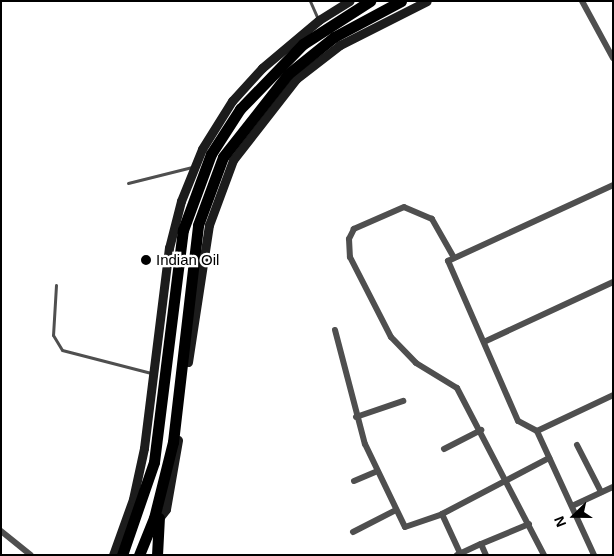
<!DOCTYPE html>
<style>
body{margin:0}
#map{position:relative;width:614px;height:556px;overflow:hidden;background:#fff;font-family:Helvetica,sans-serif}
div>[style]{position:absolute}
.lane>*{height:3px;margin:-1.5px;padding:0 1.5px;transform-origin:1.5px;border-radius:1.5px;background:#4f4f4f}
.street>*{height:6px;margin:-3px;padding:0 3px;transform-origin:3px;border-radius:3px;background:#4f4f4f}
.secondary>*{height:9px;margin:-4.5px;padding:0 4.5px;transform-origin:4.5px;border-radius:4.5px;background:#1c1c1c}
.highway>*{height:11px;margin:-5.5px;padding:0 5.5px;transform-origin:5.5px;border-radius:5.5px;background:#000}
.dots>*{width:14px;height:14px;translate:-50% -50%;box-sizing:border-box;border:2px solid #fff;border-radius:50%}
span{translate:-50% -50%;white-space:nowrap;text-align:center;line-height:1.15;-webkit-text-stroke:4.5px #fff;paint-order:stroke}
.poi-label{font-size:15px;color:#000}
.left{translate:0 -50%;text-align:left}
.frame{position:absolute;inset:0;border:2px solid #000;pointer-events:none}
.north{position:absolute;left:549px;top:491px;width:50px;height:50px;-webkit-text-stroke:4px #fff;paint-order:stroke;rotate:248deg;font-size:14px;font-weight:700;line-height:20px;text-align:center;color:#000}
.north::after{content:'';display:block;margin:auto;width:18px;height:22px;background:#000;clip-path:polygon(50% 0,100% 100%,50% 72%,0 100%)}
</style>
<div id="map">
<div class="lane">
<div style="left:310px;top:1px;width:20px;rotate:66deg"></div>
<div style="left:128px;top:183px;width:66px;rotate:-14deg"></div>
<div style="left:56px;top:285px;width:50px;rotate:93.4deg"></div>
<div style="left:53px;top:335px;width:17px;rotate:59deg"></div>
<div style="left:62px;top:350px;width:92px;rotate:14.5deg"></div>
</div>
<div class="street">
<div style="left:582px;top:1px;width:65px;rotate:61.5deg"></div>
<div style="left:453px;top:256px;width:43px;rotate:-119.6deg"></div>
<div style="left:432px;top:219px;width:30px;rotate:-157deg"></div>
<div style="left:404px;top:207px;width:55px;rotate:156.3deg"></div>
<div style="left:354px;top:229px;width:11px;rotate:117deg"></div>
<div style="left:349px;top:239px;width:18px;rotate:87deg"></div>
<div style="left:350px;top:257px;width:90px;rotate:62.9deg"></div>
<div style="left:391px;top:337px;width:36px;rotate:46deg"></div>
<div style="left:416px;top:363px;width:48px;rotate:31.4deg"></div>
<div style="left:457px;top:388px;width:188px;rotate:62.5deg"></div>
<div style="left:335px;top:330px;width:118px;rotate:75.3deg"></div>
<div style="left:365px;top:444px;width:92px;rotate:64.3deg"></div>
<div style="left:405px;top:527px;width:39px;rotate:-19deg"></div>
<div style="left:486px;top:341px;width:140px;rotate:-24.9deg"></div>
<div style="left:356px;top:417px;width:50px;rotate:-18.8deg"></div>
<div style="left:537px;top:431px;width:21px;rotate:-152deg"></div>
<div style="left:518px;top:421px;width:175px;rotate:-113.6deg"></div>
<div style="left:448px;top:261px;width:182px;rotate:-24.7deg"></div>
<div style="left:577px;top:445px;width:53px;rotate:62.9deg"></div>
<div style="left:444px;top:449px;width:42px;rotate:-27.2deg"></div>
<div style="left:354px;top:481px;width:25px;rotate:-23deg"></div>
<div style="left:572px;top:506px;width:45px;rotate:-24.9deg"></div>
<div style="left:1px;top:531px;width:38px;rotate:39deg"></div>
<div style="left:353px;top:532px;width:48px;rotate:-27.1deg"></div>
<div style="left:481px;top:544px;width:52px;rotate:-22.6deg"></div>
<div style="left:460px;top:553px;width:43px;rotate:-114.8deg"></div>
<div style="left:442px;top:514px;width:121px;rotate:-27.6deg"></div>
<div style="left:457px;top:555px;width:26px;rotate:-25deg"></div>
<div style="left:481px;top:544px;width:12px;rotate:66deg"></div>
<div style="left:594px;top:555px;width:136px;rotate:-114.7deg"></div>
<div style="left:537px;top:431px;width:84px;rotate:-25.3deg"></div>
</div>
<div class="secondary">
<div style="left:188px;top:362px;width:139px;rotate:-81.3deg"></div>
<div style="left:209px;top:225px;width:69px;rotate:-69.7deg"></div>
<div style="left:233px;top:160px;width:103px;rotate:-52.1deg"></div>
<div style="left:296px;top:79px;width:56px;rotate:-37.7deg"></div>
<div style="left:340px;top:45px;width:97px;rotate:-26.8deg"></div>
<div style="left:156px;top:522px;width:16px;rotate:-52deg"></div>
<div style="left:166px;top:509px;width:70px;rotate:-80.1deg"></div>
<div style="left:113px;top:555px;width:59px;rotate:-70.3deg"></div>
<div style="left:133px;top:499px;width:52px;rotate:-77.8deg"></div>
<div style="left:144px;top:448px;width:202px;rotate:-82.9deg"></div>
<div style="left:169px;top:248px;width:49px;rotate:-75.7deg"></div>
<div style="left:181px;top:201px;width:56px;rotate:-68deg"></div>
<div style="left:202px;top:149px;width:57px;rotate:-58deg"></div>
<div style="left:232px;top:101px;width:45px;rotate:-47.7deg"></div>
<div style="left:262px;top:68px;width:75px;rotate:-40.1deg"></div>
<div style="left:319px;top:20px;width:36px;rotate:-32deg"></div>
</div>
<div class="highway">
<div style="left:122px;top:555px;width:98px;rotate:-71deg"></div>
<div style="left:154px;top:462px;width:234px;rotate:-82.9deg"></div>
<div style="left:183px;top:230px;width:81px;rotate:-69.8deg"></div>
<div style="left:211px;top:154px;width:54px;rotate:-57.2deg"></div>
<div style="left:240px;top:109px;width:91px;rotate:-45.9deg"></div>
<div style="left:303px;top:44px;width:80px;rotate:-32.7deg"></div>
<div style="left:139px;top:555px;width:40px;rotate:-68deg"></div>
<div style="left:154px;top:518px;width:78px;rotate:-76deg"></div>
<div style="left:173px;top:442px;width:218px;rotate:-83.4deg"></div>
<div style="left:198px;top:225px;width:72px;rotate:-69.8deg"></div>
<div style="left:223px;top:157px;width:105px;rotate:-51.9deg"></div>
<div style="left:288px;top:74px;width:59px;rotate:-38.8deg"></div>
<div style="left:334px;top:37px;width:76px;rotate:-28.2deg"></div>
<div style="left:157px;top:555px;width:37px;rotate:-87deg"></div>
</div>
<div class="dots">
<div style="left:146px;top:260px;background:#000"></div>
</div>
<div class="poi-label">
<span class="left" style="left:156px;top:260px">Indian Oil</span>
</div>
<div class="frame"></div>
<div class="north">N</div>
</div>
